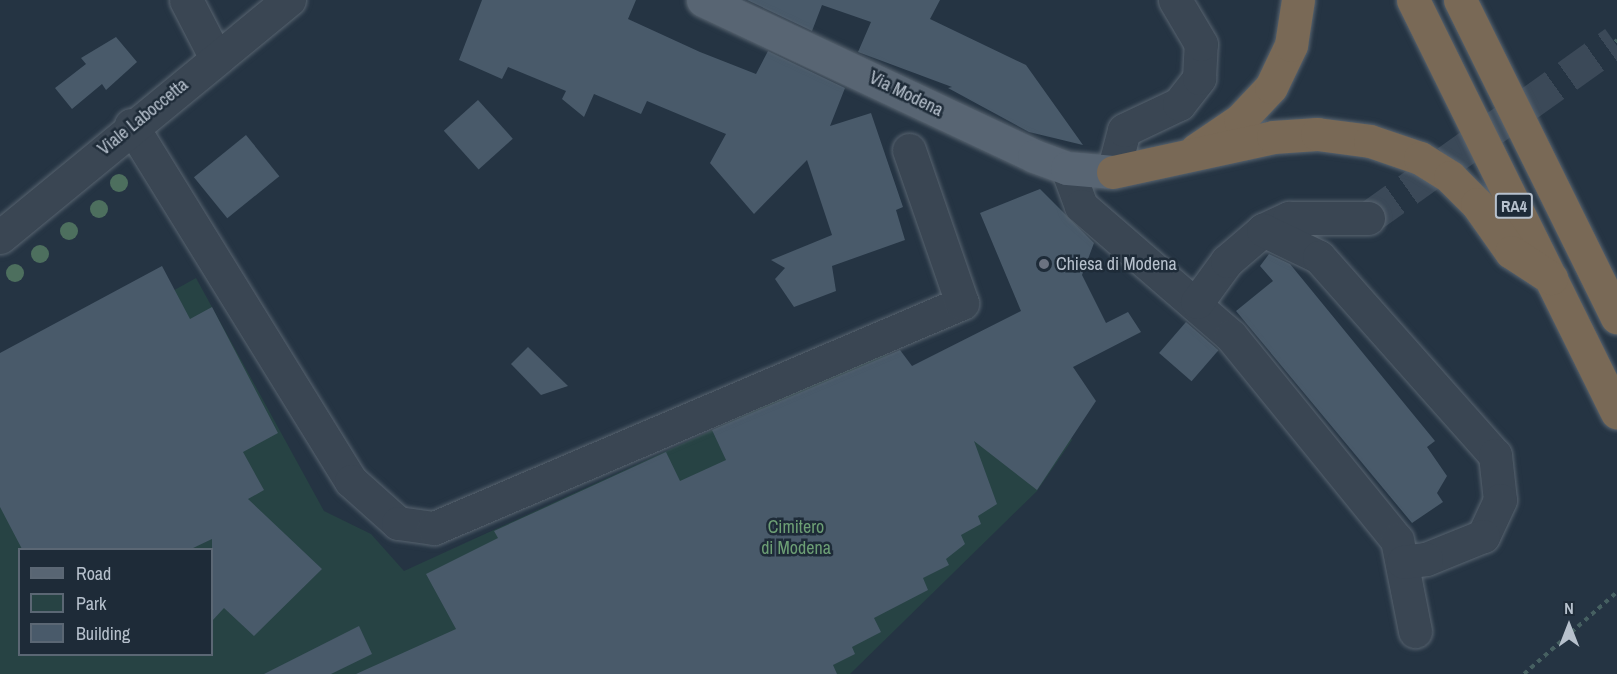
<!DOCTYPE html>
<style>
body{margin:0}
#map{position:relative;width:1617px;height:674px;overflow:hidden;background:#253443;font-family:"Archivo Narrow",sans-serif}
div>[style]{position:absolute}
.green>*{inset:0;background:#274344}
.building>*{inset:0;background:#495a6a;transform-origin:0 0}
.minor-tunnel>*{height:33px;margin-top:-16.5px;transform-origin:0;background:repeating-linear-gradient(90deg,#3b4958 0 33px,transparent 0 49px)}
.path>*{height:4px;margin-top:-2px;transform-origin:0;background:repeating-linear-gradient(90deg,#466061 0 4.5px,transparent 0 9px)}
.roads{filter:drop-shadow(0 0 2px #586470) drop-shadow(0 0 2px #586470)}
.minor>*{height:33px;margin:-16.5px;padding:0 16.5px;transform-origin:16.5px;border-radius:16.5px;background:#3a4653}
.major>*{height:33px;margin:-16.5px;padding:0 16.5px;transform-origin:16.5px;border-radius:16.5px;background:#586573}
.highway>*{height:33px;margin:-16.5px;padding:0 16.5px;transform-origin:16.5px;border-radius:16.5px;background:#796956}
.trees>*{width:18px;height:18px;margin:-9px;border-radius:50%;background:#4d6f5e}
.dots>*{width:16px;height:16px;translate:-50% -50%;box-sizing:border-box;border:3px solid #1e2b38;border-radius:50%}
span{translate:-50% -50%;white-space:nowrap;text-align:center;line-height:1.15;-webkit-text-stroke:5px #1e2b38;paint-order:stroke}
.shield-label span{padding:2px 4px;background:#1e2b38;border:2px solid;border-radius:4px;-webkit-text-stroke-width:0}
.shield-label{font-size:16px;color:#b7c1cd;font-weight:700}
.street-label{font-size:18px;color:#b7c1cd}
.poi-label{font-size:18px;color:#b7c1cd}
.left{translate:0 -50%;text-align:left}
.park-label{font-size:18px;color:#6d9f75}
.legend{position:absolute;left:18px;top:548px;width:195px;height:108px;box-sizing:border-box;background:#1e2b38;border:2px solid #5b6774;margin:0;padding:8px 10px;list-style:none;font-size:18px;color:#b7c1cd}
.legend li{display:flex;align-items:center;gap:12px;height:30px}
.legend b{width:30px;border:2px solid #5b6774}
.north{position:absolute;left:1539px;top:596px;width:60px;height:60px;-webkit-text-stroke:4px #1e2b38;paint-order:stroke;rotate:0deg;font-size:16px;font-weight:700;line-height:24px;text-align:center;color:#b7c1cd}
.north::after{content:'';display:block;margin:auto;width:21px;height:27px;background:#b7c1cd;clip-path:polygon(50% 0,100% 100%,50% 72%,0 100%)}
</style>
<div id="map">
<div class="green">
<div style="clip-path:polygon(evenodd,196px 278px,324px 511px,371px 534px,404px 571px,885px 351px,913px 409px,1031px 355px,1072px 440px,1037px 491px,850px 674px,0 674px,0 387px,196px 278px,20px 550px,212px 550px,212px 654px,20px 654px,20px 550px)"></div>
</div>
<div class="building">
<div style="clip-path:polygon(482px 0,636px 0,628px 19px,700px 52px,756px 74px,768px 51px,845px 88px,830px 126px,871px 113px,903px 207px,896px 210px,905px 240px,832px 266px,836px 291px,794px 307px,775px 279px,785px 268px,771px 260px,832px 235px,807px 160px,754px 214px,710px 163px,726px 134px,647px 101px,641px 114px,594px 94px,584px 117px,562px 99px,566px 91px,508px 67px,502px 79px,459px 60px)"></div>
<div style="clip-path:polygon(747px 0,940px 0,930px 19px,1026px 65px,1083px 145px,1029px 132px,948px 88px,952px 87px,858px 52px,871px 22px,822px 5px,812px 31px)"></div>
<div style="clip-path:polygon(116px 37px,137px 62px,106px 90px,102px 84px,72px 109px,55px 88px,86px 64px,81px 58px)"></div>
<div style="left:478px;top:100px;width:52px;height:46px;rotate:48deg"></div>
<div style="left:246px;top:135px;width:53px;height:67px;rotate:51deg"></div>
<div style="clip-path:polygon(1040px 189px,1094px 243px,1082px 275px,1106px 323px,1128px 312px,1141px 332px,1073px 367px,1096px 401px,1037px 490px,974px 441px,997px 504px,978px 516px,981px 524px,961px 535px,965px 544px,946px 559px,949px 565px,923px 578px,928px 590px,874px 618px,881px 632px,852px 647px,855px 654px,833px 665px,837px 674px,356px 674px,456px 629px,426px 574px,498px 538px,494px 531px,666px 452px,680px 481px,726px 460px,712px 430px,900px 350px,912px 366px,1021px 311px,980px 213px)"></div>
<div style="clip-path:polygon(1269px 254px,1290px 264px,1435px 441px,1427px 447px,1447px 476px,1437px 493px,1443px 502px,1412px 523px,1236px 311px,1273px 281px,1260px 266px)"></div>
<div style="clip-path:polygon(162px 266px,190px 319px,212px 307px,278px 433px,243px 452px,264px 490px,248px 499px,322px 569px,254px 636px,224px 608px,212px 621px,212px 539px,191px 549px,22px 549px,0 507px,0 353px)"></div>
<div style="left:1186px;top:322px;width:43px;height:41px;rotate:41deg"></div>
<div style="clip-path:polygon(528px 347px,568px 386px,541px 395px,511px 364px)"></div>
<div style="clip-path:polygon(359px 626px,372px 654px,331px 674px,264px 674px)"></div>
</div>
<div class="minor-tunnel">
<div style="left:1368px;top:218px;width:303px;rotate:-35.5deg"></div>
</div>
<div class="path">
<div style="left:1615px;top:42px;width:3px;rotate:-45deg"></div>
<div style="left:1524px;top:674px;width:124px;rotate:-41.4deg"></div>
</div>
<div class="roads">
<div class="minor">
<div style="left:186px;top:0;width:65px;rotate:62.7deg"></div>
<div style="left:131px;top:125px;width:418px;rotate:58.3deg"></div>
<div style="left:351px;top:481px;width:63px;rotate:41.8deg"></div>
<div style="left:398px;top:523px;width:36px;rotate:8deg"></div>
<div style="left:434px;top:528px;width:574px;rotate:-23.08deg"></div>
<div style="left:962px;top:303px;width:162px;rotate:-109.1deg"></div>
<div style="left:1067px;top:168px;width:40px;rotate:69.8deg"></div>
<div style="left:1081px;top:206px;width:198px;rotate:40.9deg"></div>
<div style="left:1231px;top:336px;width:263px;rotate:50.9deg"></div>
<div style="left:1397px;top:540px;width:93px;rotate:78.8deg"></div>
<div style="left:1113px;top:172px;width:43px;rotate:-75.3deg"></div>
<div style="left:1124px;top:130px;width:61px;rotate:-25.3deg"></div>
<div style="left:1179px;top:104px;width:33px;rotate:-52deg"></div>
<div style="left:1199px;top:78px;width:34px;rotate:-87deg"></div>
<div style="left:1201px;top:44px;width:51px;rotate:-120.6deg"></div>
<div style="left:1263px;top:230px;width:29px;rotate:-25deg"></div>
<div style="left:1289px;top:218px;width:79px"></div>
<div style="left:0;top:237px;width:374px;rotate:-39.4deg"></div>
<div style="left:1197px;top:302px;width:51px;rotate:-53.8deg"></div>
<div style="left:1227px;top:261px;width:48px;rotate:-40.7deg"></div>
<div style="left:1263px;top:230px;width:62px;rotate:25.7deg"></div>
<div style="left:1319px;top:257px;width:265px;rotate:48.4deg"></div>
<div style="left:1495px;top:455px;width:45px;rotate:83.7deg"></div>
<div style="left:1500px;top:500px;width:40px;rotate:115deg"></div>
<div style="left:1483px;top:536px;width:61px;rotate:158deg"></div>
<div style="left:1426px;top:559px;width:23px;rotate:173deg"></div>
</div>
<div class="major">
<div style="left:703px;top:0;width:366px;rotate:25.2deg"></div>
<div style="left:1034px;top:156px;width:35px;rotate:20deg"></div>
<div style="left:1067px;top:168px;width:46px;rotate:5deg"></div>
</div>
<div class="highway">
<div style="left:1413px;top:0;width:460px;rotate:63.7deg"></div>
<div style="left:1460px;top:0;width:354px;rotate:63.7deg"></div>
<div style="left:1196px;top:150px;width:53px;rotate:-34.3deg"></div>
<div style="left:1240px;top:120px;width:45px;rotate:-46.8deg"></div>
<div style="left:1271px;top:87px;width:47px;rotate:-64.5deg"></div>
<div style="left:1291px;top:45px;width:46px;rotate:-81.2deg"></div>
<div style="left:1113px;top:172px;width:164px;rotate:-12.3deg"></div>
<div style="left:1273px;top:137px;width:44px;rotate:-3.9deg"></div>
<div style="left:1317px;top:134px;width:53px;rotate:7.5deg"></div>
<div style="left:1370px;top:141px;width:53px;rotate:18.8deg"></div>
<div style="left:1420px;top:158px;width:36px;rotate:32deg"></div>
<div style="left:1450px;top:177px;width:38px;rotate:45deg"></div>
<div style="left:1477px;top:204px;width:59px;rotate:54.7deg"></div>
<div style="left:1511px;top:252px;width:48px;rotate:33deg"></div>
</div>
</div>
<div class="trees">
<div style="left:119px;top:183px"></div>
<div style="left:99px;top:209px"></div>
<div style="left:69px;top:231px"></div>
<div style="left:40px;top:254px"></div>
<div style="left:15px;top:273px"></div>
</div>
<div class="dots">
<div style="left:1044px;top:264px;background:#6b7280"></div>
</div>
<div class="shield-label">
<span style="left:1514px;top:206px">RA4</span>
</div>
<div class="street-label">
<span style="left:906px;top:94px;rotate:26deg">Via Modena</span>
<span style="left:143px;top:117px;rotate:-39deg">Viale Laboccetta</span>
</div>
<div class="poi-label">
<span class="left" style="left:1056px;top:264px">Chiesa di Modena</span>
</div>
<div class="park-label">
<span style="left:796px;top:538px">Cimitero<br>di Modena</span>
</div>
<ul class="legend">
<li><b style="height:8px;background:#586573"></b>Road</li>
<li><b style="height:16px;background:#274344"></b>Park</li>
<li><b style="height:16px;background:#495a6a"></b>Building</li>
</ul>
<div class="north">N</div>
</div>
